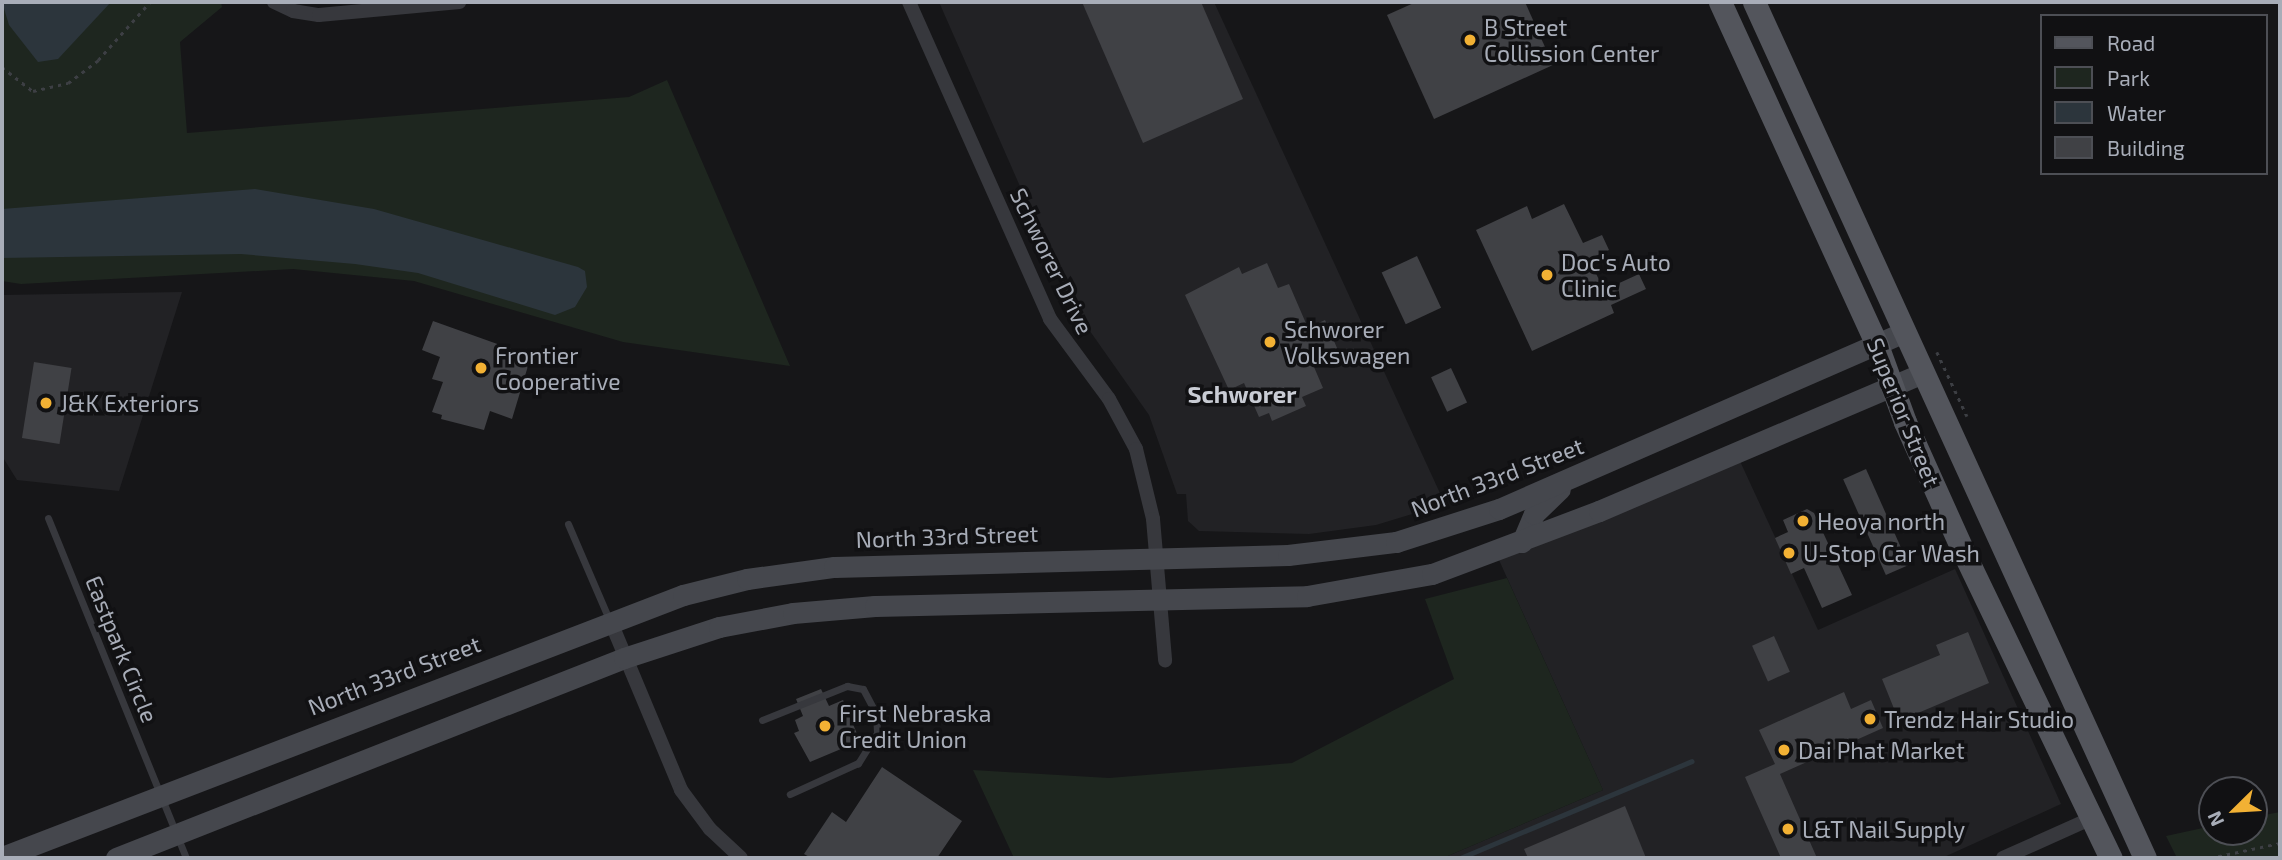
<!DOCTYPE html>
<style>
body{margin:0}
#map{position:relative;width:2282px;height:860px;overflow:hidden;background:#161618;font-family:"Exo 2",sans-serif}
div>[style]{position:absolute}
.built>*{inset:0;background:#222225}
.green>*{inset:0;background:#1e261f}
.water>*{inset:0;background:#2c353c}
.stream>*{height:5px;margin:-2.5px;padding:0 2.5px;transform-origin:2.5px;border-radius:2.5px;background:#2c353c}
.building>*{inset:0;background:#404145;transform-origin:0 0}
.path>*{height:2.5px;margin-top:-1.25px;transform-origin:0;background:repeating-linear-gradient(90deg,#3d3f44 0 3.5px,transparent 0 8.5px)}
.service>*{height:7px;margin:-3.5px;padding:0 3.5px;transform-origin:3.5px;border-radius:3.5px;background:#37383d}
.minor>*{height:14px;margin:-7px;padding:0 7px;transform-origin:7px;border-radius:7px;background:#37383d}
.secondary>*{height:21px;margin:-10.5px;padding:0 10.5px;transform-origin:10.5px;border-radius:10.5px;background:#45474d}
.primary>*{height:23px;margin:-11.5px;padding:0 11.5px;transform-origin:11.5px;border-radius:11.5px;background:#53555c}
.dots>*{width:19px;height:19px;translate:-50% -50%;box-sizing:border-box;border:4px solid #111113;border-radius:50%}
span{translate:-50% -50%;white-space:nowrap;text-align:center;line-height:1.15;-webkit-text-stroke:7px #111113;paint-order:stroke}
.poi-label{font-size:23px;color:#a8adb8}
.left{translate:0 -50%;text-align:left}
.street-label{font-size:23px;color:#a8adb8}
.neighbourhood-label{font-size:24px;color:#c9ccd4;font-weight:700}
.frame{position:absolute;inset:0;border:4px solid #a8adb8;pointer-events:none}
.legend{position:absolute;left:2040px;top:14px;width:228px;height:161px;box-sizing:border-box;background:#111113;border:2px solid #4d4f55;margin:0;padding:9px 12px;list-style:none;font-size:21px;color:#a8adb8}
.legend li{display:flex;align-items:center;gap:14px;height:35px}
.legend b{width:35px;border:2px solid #4d4f55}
.north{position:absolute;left:2198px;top:776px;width:70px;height:70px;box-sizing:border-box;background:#111113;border:2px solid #4d4f55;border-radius:50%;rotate:246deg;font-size:19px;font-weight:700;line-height:28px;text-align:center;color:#a8adb8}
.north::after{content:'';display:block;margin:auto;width:24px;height:32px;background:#f2b134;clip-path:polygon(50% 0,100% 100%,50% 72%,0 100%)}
</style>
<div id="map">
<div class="built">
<div style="clip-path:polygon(939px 2px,1214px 2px,1445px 504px,1376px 525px,1309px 534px,1199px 531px,1188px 521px,1186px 494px,1177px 494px,1149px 415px,1073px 307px)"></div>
<div style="clip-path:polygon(182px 292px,119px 491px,17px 480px,2px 456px,2px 295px)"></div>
<div style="clip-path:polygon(1739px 459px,1818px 630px,1955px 569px,2061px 804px,1942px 858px,1443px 858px,1603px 790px,1499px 560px)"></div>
</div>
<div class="green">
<div style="clip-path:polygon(2px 2px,221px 2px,222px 7px,180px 42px,187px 133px,629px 97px,667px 80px,790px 366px,623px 342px,414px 281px,293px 269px,21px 284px,2px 281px)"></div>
<div style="clip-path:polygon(1507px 578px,1603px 790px,1443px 858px,1014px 858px,973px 770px,1109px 778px,1292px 763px,1454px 679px,1425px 599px)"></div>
<div style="clip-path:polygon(2280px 812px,2280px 858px,2177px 858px,2166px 836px,2212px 826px,2212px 832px,2254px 832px,2254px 817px)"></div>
</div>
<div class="water">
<div style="clip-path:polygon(2px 2px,111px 2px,58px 59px,38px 62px,9px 25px)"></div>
<div style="clip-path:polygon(255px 189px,374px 209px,578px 267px,585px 271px,587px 287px,575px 307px,555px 315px,418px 273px,355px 264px,241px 254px,2px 258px,2px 209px)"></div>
</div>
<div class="stream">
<div style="left:1460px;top:858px;width:251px;rotate:-22.7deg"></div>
</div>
<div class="building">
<div style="clip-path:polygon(1082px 2px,1201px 2px,1243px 99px,1143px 143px)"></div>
<div style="clip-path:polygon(1416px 2px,1525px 2px,1553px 65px,1434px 119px,1387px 15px)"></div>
<div style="clip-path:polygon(1564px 204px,1583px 243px,1602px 235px,1609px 250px,1589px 259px,1604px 290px,1639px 274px,1646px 289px,1611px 305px,1614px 313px,1532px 351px,1476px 230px,1527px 206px,1532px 219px)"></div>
<div style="left:1417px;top:256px;width:57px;height:39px;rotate:65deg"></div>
<div style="clip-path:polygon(1267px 263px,1278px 288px,1289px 284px,1308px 328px,1325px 320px,1340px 355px,1314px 367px,1323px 388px,1302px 397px,1306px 406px,1272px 421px,1269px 413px,1259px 417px,1244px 383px,1229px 390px,1185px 295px,1239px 267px,1242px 274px)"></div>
<div style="clip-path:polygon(433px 321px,531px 356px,512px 419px,490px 411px,484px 430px,441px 419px,442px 415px,432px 412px,443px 382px,432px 379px,440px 357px,422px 350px)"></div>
<div style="left:34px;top:362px;width:38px;height:77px;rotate:9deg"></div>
<div style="left:1451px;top:368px;width:38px;height:22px;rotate:65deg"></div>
<div style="left:1866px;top:469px;width:105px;height:25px;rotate:66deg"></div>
<div style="clip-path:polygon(1807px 509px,1814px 513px,1852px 595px,1822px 608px,1804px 568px,1791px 574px,1775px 538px,1788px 532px,1783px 520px)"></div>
<div style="clip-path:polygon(1968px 632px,1989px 683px,1899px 721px,1882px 679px,1940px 655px,1936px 645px)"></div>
<div style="left:1774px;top:636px;width:39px;height:24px;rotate:66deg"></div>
<div style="clip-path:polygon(821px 689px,829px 706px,843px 700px,860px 741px,810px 762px,794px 733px,799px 731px,795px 720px,803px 716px,796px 699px)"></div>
<div style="clip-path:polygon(1844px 692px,1851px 709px,1871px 700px,1883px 728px,1780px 774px,1817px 858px,1781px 858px,1745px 777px,1775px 764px,1759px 730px)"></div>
<div style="clip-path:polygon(882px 767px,962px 821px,937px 858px,811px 858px,804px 854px,832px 812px,846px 822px)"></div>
<div style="clip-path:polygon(1625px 806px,1646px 858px,1528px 858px,1524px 849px)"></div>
</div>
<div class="path">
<div style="left:2px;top:67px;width:39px;rotate:38deg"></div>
<div style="left:33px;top:91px;width:36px;rotate:-13deg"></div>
<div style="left:68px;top:83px;width:38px;rotate:-37deg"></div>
<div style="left:98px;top:60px;width:78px;rotate:-48.1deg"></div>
<div style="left:1937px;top:352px;width:71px;rotate:64.9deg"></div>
<div style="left:2210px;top:858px;width:72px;rotate:-12.1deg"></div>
</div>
<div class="service">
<div style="left:48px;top:518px;width:367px;rotate:67.9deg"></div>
<div style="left:568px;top:524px;width:103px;rotate:66.7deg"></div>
<div style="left:762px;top:720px;width:92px;rotate:-21.8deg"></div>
<div style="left:847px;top:686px;width:16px;rotate:11deg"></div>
<div style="left:863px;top:689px;width:27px;rotate:62deg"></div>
<div style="left:876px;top:713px;width:20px;rotate:87deg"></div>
<div style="left:877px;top:733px;width:36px;rotate:122deg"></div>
<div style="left:858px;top:763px;width:75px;rotate:155.5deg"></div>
</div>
<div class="minor">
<div style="left:274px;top:2px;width:21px;rotate:25deg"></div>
<div style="left:293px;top:11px;width:26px;rotate:9deg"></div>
<div style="left:319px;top:15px;width:141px;rotate:-5.3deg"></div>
<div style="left:909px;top:2px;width:347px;rotate:66deg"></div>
<div style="left:1050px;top:319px;width:99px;rotate:53.6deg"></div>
<div style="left:1109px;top:399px;width:57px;rotate:61.6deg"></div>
<div style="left:1136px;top:449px;width:72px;rotate:76.3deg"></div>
<div style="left:1153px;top:519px;width:142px;rotate:85.1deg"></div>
<div style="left:610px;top:620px;width:184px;rotate:67.3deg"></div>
<div style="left:681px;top:790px;width:49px;rotate:53.4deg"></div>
<div style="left:710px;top:829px;width:42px;rotate:43.1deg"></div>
<div style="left:2003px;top:858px;width:98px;rotate:-24.2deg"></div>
</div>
<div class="secondary">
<div style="left:1522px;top:542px;width:30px;rotate:-67deg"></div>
<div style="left:1534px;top:514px;width:36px;rotate:-44deg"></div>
<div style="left:2px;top:857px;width:730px;rotate:-21.04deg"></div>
<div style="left:683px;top:595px;width:66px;rotate:-14deg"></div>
<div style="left:747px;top:579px;width:88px;rotate:-7.9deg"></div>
<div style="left:834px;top:567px;width:454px;rotate:-1.5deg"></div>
<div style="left:1288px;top:555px;width:109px;rotate:-6.9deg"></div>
<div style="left:1396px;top:542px;width:108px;rotate:-17.8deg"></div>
<div style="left:1499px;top:509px;width:442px;rotate:-23.6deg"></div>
<div style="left:116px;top:858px;width:546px;rotate:-21.49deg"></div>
<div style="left:624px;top:658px;width:100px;rotate:-18.1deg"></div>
<div style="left:719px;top:627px;width:75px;rotate:-10.7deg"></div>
<div style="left:793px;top:613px;width:82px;rotate:-4.9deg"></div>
<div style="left:875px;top:606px;width:432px;rotate:-1.3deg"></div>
<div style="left:1307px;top:596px;width:127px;rotate:-10deg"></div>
<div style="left:1432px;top:574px;width:178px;rotate:-20.7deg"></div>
<div style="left:1599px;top:511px;width:351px;rotate:-23.1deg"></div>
</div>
<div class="primary">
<div style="left:1720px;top:2px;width:377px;rotate:65.4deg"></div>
<div style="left:1877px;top:345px;width:82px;rotate:70deg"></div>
<div style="left:1905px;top:422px;width:139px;rotate:65.8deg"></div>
<div style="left:1962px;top:549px;width:343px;rotate:64.3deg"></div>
<div style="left:1754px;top:2px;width:941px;rotate:65.45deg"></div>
</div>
<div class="dots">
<div style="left:1470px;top:40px;background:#f2b134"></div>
<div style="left:1547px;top:275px;background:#f2b134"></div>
<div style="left:1270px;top:342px;background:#f2b134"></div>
<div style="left:481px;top:368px;background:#f2b134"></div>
<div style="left:46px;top:403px;background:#f2b134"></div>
<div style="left:1803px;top:521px;background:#f2b134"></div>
<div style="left:1789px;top:553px;background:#f2b134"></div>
<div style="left:1870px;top:719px;background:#f2b134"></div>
<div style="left:825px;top:726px;background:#f2b134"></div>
<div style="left:1784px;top:750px;background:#f2b134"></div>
<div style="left:1788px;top:829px;background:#f2b134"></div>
</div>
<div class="poi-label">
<span class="left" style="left:1484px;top:40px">B Street<br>Collission Center</span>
<span class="left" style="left:1561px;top:275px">Doc's Auto<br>Clinic</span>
<span class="left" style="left:1284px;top:342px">Schworer<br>Volkswagen</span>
<span class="left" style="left:495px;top:368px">Frontier<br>Cooperative</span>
<span class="left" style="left:60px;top:403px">J&amp;K Exteriors</span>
<span class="left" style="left:1817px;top:521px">Heoya north</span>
<span class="left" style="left:1803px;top:553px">U-Stop Car Wash</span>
<span class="left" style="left:839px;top:726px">First Nebraska<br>Credit Union</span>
<span class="left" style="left:1884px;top:719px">Trendz Hair Studio</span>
<span class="left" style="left:1798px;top:750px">Dai Phat Market</span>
<span class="left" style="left:1802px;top:829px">L&amp;T Nail Supply</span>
</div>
<div class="street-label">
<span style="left:1052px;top:261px;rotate:64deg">Schworer Drive</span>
<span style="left:1904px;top:412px;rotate:68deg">Superior Street</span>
<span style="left:1497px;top:477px;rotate:-21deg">North 33rd Street</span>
<span style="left:947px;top:536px;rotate:-2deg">North 33rd Street</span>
<span style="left:122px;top:649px;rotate:68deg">Eastpark Circle</span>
<span style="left:394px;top:675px;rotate:-21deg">North 33rd Street</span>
</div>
<div class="neighbourhood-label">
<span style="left:1242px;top:394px">Schworer</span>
</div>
<div class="frame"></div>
<ul class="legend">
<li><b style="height:9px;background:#53555c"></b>Road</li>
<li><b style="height:19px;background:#1e261f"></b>Park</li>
<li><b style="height:19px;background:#2c353c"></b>Water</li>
<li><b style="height:19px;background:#404145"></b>Building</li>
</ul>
<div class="north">N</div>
</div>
